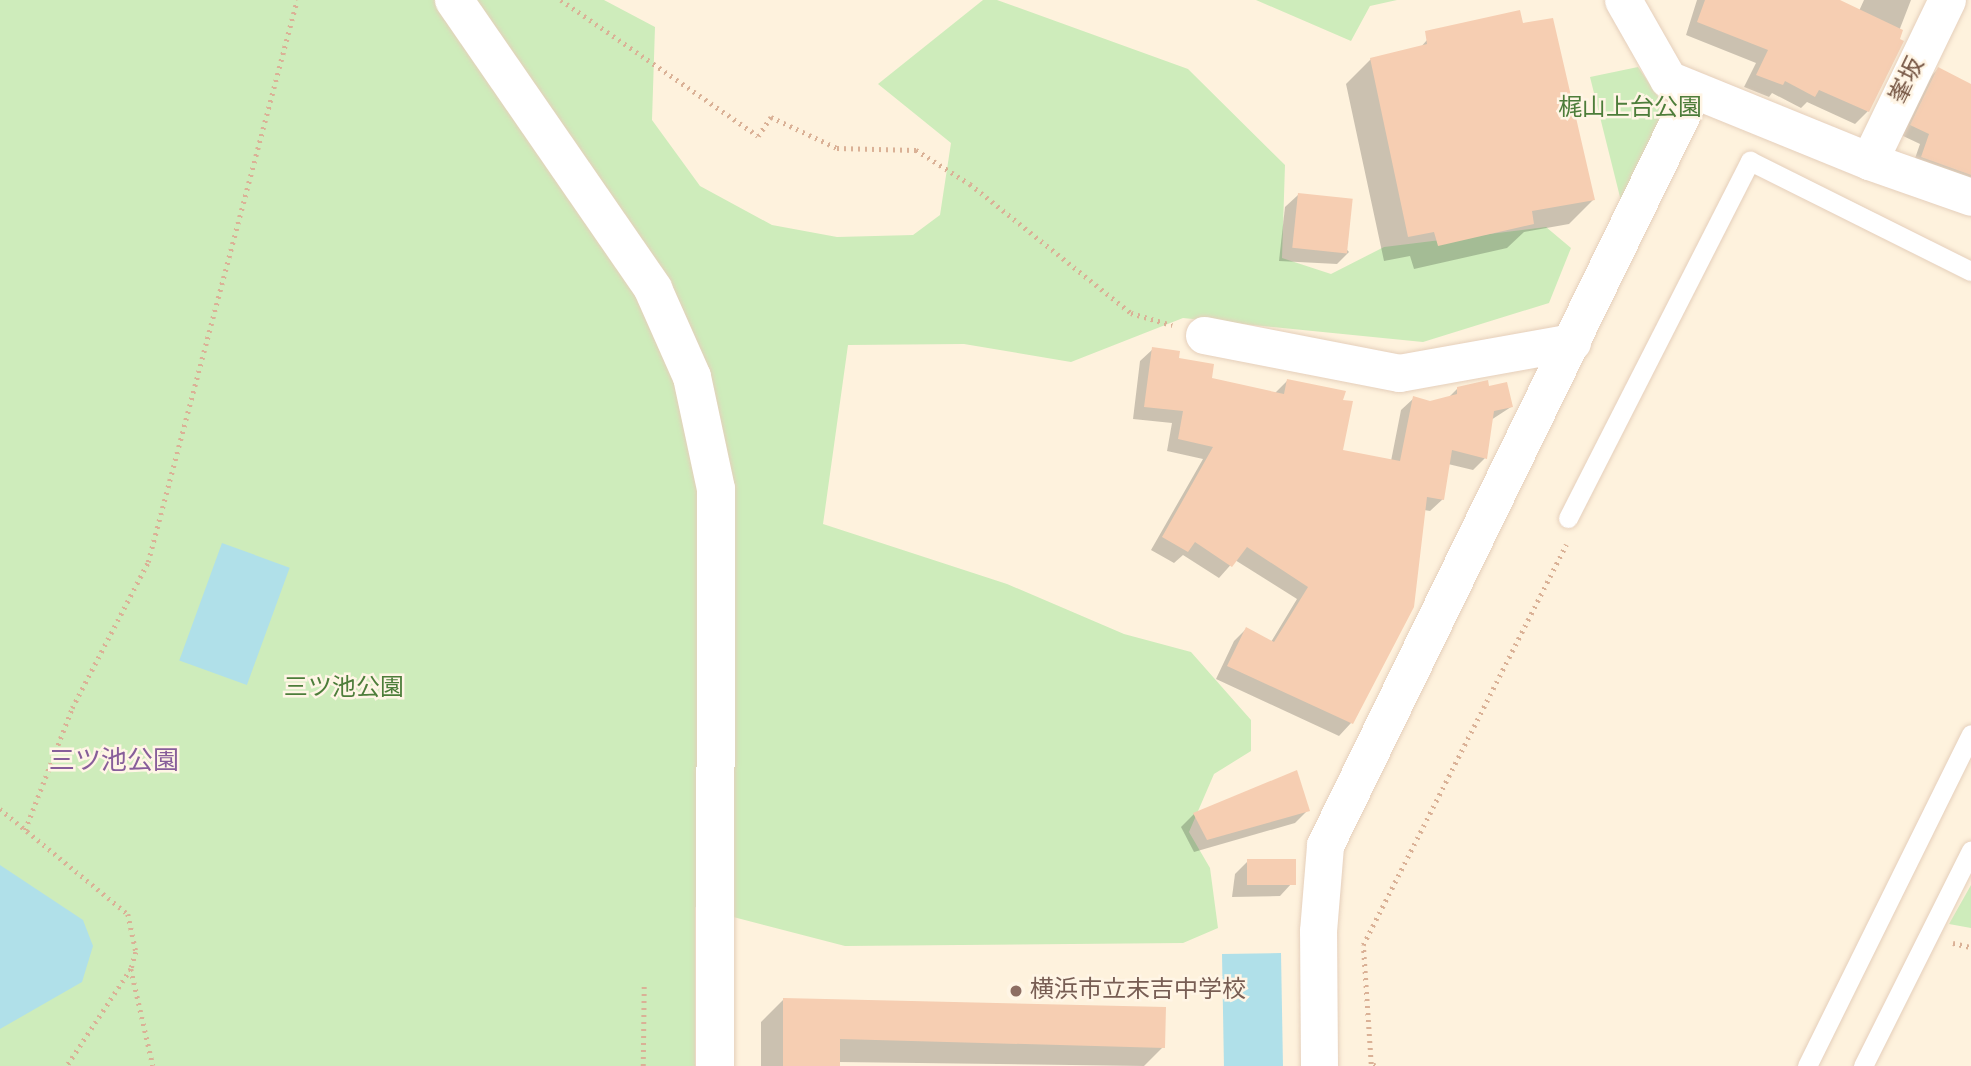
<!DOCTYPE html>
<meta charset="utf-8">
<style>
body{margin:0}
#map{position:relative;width:1971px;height:1066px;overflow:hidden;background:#fef2dd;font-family:"Alegreya Sans","Noto Sans JP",sans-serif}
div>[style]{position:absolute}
.green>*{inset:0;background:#ceecbb}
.water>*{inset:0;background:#b0e0e9;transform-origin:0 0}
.shadow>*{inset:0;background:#0003}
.building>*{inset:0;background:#f6ceb2;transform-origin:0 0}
.path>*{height:4.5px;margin-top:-2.25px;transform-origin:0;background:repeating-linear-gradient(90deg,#dab196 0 2px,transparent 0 7px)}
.roads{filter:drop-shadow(0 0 2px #e5cfbb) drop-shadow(0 0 2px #e5cfbb)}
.lane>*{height:19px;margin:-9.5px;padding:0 9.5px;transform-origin:9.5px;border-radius:9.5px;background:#fff}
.street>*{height:37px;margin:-18.5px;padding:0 18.5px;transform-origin:18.5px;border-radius:18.5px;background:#fff}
.secondary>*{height:38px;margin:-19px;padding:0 19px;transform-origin:19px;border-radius:19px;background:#fff}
.dots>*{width:19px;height:19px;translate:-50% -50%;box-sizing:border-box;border:4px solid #fff5e5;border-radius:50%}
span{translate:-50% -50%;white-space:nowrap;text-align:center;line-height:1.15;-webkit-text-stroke:5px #fff5e5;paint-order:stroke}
.street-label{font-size:24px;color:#765644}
.park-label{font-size:24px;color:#4d7d3a}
.education-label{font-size:24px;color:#785e54}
.left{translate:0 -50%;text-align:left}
.neighbourhood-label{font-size:26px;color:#875e9a}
</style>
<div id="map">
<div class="green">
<div style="clip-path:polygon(0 0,604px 0,655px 27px,652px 120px,700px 186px,772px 225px,837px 237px,913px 235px,940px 215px,951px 143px,878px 84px,983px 0,997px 0,1188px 69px,1285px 165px,1282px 258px,1331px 274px,1384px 247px,1546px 227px,1571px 248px,1549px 303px,1423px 342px,1183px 318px,1071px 362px,964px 344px,848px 345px,823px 524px,1007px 584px,1124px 634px,1191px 652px,1251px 720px,1251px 751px,1214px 774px,1189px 832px,1210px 868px,1218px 928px,1183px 943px,845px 946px,695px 907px,695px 1066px,0 1066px)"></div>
<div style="clip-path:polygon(1256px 0,1397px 0,1370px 6px,1351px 41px)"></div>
<div style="clip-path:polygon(1638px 67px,1659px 98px,1662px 125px,1622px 205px,1590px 77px)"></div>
<div style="clip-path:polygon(1971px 885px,1971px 928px,1949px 924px)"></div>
</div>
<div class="water">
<div style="left:222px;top:543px;width:72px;height:125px;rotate:20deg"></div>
<div style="clip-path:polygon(0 865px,83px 920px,93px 946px,82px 982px,0 1029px)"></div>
<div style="left:1281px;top:953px;width:113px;height:59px;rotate:89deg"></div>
</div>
<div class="shadow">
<div style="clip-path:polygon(1697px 0,1838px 0,1859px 11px,1864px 0,1911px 0,1868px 111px,1855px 124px,1807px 102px,1801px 108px,1772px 93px,1769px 97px,1744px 87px,1756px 63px,1686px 35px)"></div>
<div style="clip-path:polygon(1427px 40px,1593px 200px,1569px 224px,1524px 232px,1507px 248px,1414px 269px,1410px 256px,1384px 261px,1346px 84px,1371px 59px,1420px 48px)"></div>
<div style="clip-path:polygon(1938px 69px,1971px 86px,1971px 189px,1912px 167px,1920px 144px,1901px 135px,1928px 79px)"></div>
<div style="clip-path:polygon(1298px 195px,1349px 252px,1337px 264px,1279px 261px,1285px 207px)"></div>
<div style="clip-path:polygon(1153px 349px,1210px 380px,1275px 393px,1287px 381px,1341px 401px,1341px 451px,1391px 461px,1401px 410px,1414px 398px,1430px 403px,1447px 399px,1457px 389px,1488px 389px,1511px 407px,1491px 420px,1485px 458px,1473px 470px,1448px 464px,1443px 499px,1430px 511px,1424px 510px,1413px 606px,1351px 723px,1339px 736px,1216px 679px,1234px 641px,1246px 629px,1271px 642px,1297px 599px,1235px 560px,1219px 578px,1183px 555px,1174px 563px,1151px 550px,1203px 459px,1167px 451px,1172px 423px,1133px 419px,1140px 361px)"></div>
<div style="clip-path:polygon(1308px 810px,1295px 823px,1194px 852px,1181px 827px,1194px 814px)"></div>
<div style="clip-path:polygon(1248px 861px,1292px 883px,1280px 896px,1232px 897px,1235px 874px)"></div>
<div style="clip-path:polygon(784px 999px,1163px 1047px,1144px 1066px,838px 1062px,838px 1066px,761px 1066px,761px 1022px)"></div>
</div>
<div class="building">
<div style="clip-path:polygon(1705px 0,1840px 0,1903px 30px,1900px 39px,1904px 41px,1869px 112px,1819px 90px,1815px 97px,1785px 81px,1783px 85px,1756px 75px,1768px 50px,1697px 22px)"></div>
<div style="clip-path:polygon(1520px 10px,1523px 23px,1553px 18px,1595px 200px,1532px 211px,1534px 224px,1438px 246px,1434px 232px,1408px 237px,1370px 58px,1427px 44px,1425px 31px)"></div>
<div style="clip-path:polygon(1938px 67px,1971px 84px,1971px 175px,1921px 157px,1929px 134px,1910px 125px)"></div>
<div style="left:1298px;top:193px;width:55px;height:55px;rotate:6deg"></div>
<div style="clip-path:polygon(1152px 347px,1180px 351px,1179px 358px,1214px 364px,1212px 378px,1284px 394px,1287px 379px,1346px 391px,1343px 400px,1353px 401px,1343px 450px,1400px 461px,1413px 396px,1430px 401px,1457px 394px,1457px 387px,1488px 380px,1489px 386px,1507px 382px,1513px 407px,1494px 411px,1487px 459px,1452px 450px,1444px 500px,1427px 497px,1414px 607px,1353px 724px,1227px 666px,1246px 627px,1274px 642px,1308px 587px,1247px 547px,1232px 567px,1195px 542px,1188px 552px,1162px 537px,1213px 447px,1178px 439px,1183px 411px,1144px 407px)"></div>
<div style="clip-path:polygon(1297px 770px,1310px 811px,1207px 840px,1193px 813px)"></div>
<div style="left:1247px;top:859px;width:49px;height:26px"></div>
<div style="clip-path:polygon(783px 998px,1166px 1007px,1165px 1048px,840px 1039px,840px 1066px,783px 1066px)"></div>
</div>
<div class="path">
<div style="left:561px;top:0;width:239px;rotate:34.6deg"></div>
<div style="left:758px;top:136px;width:23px;rotate:-56deg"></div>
<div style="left:771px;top:117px;width:73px;rotate:25.2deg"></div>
<div style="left:837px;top:148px;width:79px;rotate:1.5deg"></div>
<div style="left:916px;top:150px;width:64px;rotate:32.2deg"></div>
<div style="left:970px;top:184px;width:206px;rotate:38.7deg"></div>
<div style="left:1131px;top:313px;width:43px;rotate:16.3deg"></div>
<div style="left:0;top:809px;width:166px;rotate:39.4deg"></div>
<div style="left:128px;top:914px;width:39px;rotate:78deg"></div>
<div style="left:136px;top:952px;width:18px;rotate:106deg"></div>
<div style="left:131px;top:969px;width:116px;rotate:123.4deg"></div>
<div style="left:25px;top:830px;width:131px;rotate:-68.9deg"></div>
<div style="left:72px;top:708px;width:165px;rotate:-62.5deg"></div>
<div style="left:148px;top:562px;width:581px;rotate:-75.15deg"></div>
<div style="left:1953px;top:943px;width:18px;rotate:13deg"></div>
<div style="left:131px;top:969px;width:99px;rotate:77.2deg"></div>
<div style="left:643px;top:1066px;width:81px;rotate:-89.3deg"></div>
<div style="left:1375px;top:1066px;width:4px;rotate:-153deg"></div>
<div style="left:1371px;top:1064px;width:119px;rotate:-93.8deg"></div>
<div style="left:1363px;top:945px;width:449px;rotate:-63.1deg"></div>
</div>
<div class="roads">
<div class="lane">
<div style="left:1568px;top:518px;width:401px;rotate:-63deg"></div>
<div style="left:1750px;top:161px;width:247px;rotate:26.5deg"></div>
<div style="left:1807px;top:1066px;width:370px;rotate:-63.7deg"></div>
<div style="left:1863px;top:1066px;width:241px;rotate:-63.4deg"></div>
</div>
<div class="street">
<div style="left:1623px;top:0;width:91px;rotate:60.3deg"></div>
<div style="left:1668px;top:79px;width:217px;rotate:22.2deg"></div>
<div style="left:1869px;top:161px;width:108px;rotate:19.4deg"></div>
<div style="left:1869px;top:161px;width:179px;rotate:-64.2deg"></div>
<div style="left:1204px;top:335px;width:199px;rotate:11deg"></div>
<div style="left:1399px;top:373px;width:176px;rotate:-10.2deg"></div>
<div style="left:1319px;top:1066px;width:135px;rotate:-90.4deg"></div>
<div style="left:1318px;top:931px;width:86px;rotate:-85.3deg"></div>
<div style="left:1325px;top:845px;width:839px;rotate:-63.98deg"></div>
</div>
<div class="secondary">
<div style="left:454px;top:0;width:351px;rotate:55.4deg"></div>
<div style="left:653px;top:289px;width:96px;rotate:66.1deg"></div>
<div style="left:692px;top:377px;width:115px;rotate:77.9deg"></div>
<div style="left:716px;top:489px;width:577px;rotate:90.1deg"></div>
</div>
</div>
<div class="dots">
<div style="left:1016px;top:991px;background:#8d6e63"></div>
</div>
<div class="street-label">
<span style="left:1908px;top:81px;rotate:-64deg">峯坂</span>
</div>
<div class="park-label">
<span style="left:1630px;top:109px">梶山上台公園</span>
<span style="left:344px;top:689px">三ツ池公園</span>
</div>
<div class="education-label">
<span class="left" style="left:1030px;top:991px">横浜市立末吉中学校</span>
</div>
<div class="neighbourhood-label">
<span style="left:114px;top:762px">三ツ池公園</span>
</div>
</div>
